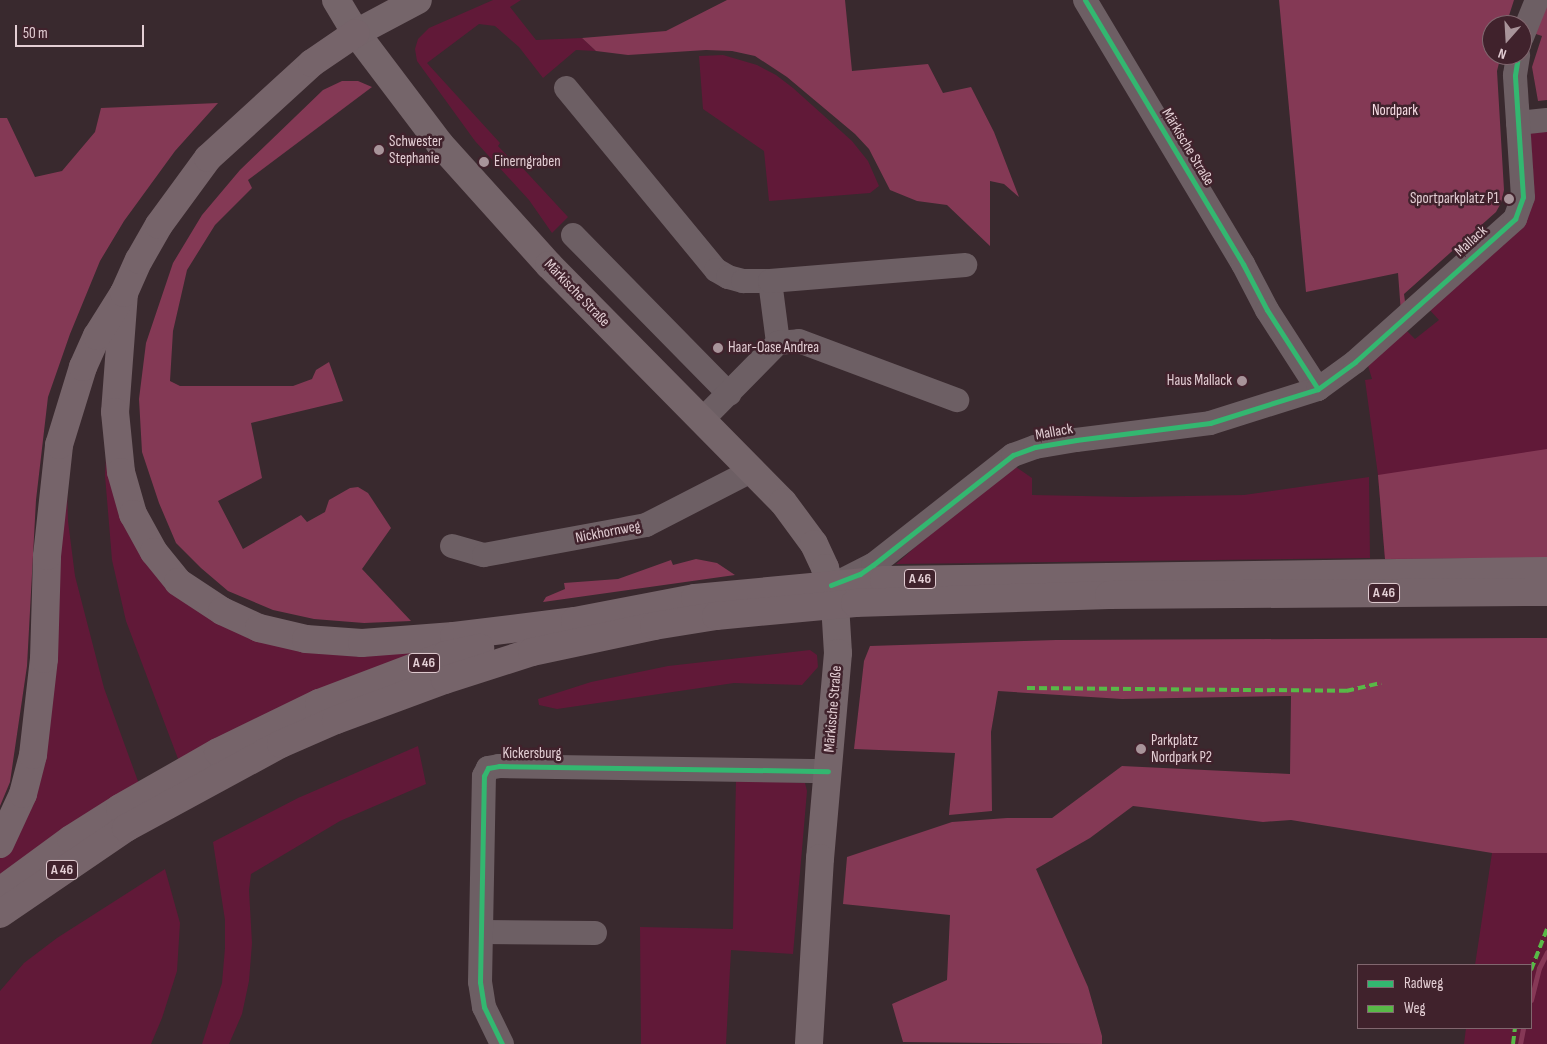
<!DOCTYPE html>
<meta charset="utf-8">
<style>
body{margin:0}
#map{position:relative;width:1547px;height:1044px;overflow:hidden;background:#39292e;font-family:"Sofia Sans Condensed",sans-serif}
div>[style]{position:absolute}
.green>*{inset:0;background:#611938}
.forest>*{inset:0;background:#843955}
.stream>*{height:5px;margin:-2.5px;padding:0 2.5px;transform-origin:2.5px;border-radius:2.5px;background:#863856}
.minor>*{height:24px;margin:-12px;padding:0 12px;transform-origin:12px;border-radius:12px;background:#6d5f64}
.major>*{height:28px;margin:-14px;padding:0 14px;transform-origin:14px;border-radius:14px;background:#75656a}
.highway>*{height:28px;margin:-14px;padding:0 14px;transform-origin:14px;border-radius:14px;background:#76646a}
.quiet>*{height:4px;margin-top:-2px;transform-origin:0;background:repeating-linear-gradient(90deg,#58b947 0 8px,transparent 0 12px)}
.cycleway>*{height:5px;margin:-2.5px;padding:0 2.5px;transform-origin:2.5px;border-radius:2.5px;background:#33b770}
.dots>*{width:14px;height:14px;translate:-50% -50%;box-sizing:border-box;border:2px solid #40222c;border-radius:50%}
span{translate:-50% -50%;white-space:nowrap;text-align:center;line-height:1.15;-webkit-text-stroke:5px #40222c;paint-order:stroke}
.shield-label span{padding:1px 4px;background:#40222c;border:1px solid;border-radius:4px;-webkit-text-stroke-width:0}
.shield-label{font-size:14px;color:#e3ced4;font-weight:700}
.park-label{font-size:15px;color:#f6dce4}
.poi-label{font-size:15px;color:#e3ced4}
.left{translate:0 -50%;text-align:left}
.right{translate:-100% -50%;text-align:right}
.street-label{font-size:15px;color:#e3ced4}
.legend{position:absolute;left:1357px;top:964px;width:175px;height:65px;box-sizing:border-box;background:#40222c;border:1px solid #81676f;margin:0;padding:6px 9px;list-style:none;font-size:15px;color:#e3ced4}
.legend li{display:flex;align-items:center;gap:10px;height:25px}
.legend b{width:25px;border:1px solid #81676f}
.north{position:absolute;left:1482px;top:15px;width:50px;height:50px;box-sizing:border-box;background:#40222c;border:1px solid #81676f;border-radius:50%;rotate:199deg;font-size:14px;font-weight:700;line-height:20px;text-align:center;color:#e3ced4}
.north::after{content:'';display:block;margin:auto;width:18px;height:22px;background:#a8949a;clip-path:polygon(50% 0,100% 100%,50% 72%,0 100%)}
.scale{position:absolute;left:15px;top:25px;width:129px;height:22px;box-sizing:border-box;border:2px solid #e3ced4;border-top:0;padding-left:6px;font-size:15px;line-height:18px;white-space:nowrap;color:#e3ced4;-webkit-text-stroke:4px #40222c;paint-order:stroke}
</style>
<div id="map">
<div class="green">
<div style="clip-path:polygon(493px 0,521px 0,510px 7px,536px 40px,582px 38px,596px 51px,576px 50px,543px 78px,519px 47px,495px 26px,479px 24px,427px 63px,500px 143px,498px 146px,513px 162px,518px 163px,568px 217px,552px 233px,529px 200px,475px 141px,417px 61px,415px 49px,418px 39px,429px 28px)"></div>
<div style="clip-path:polygon(723px 55px,757px 65px,776px 75px,793px 88px,852px 141px,868px 161px,879px 186px,870px 193px,769px 201px,764px 151px,703px 109px,699px 56px)"></div>
<div style="clip-path:polygon(1547px 127px,1547px 558px,1385px 559px,1378px 475px,1365px 380px,1372px 379px,1366px 359px,1402px 326px,1415px 339px,1439px 320px,1426px 306px,1524px 218px,1529px 130px)"></div>
<div style="clip-path:polygon(108px 421px,112px 464px,198px 609px,436px 648px,180px 764px,126px 621px,112px 560px,105px 475px)"></div>
<div style="clip-path:polygon(66px 457px,68px 521px,75px 576px,104px 688px,139px 784px,0 878px,0 858px,19px 825px)"></div>
<div style="clip-path:polygon(1013px 465px,1032px 478px,1032px 495px,1130px 497px,1244px 495px,1369px 477px,1370px 558px,896px 564px,972px 497px)"></div>
<div style="clip-path:polygon(810px 650px,817px 655px,818px 667px,802px 685px,734px 683px,557px 709px,539px 705px,538px 699px,591px 682px,668px 666px)"></div>
<div style="clip-path:polygon(418px 746px,426px 784px,340px 821px,251px 874px,249px 890px,252px 943px,249px 981px,242px 1014px,229px 1044px,202px 1044px,222px 983px,225px 948px,225px 920px,213px 842px,298px 798px)"></div>
<div style="clip-path:polygon(736px 779px,805px 783px,807px 791px,793px 954px,731px 950px,726px 1044px,641px 1044px,640px 927px,733px 929px)"></div>
<div style="clip-path:polygon(1492px 853px,1547px 853px,1547px 1044px,1464px 1044px,1466px 1028px,1531px 1028px,1531px 965px,1475px 965px)"></div>
<div style="clip-path:polygon(165px 869px,180px 923px,177px 971px,162px 1018px,151px 1044px,0 1044px,0 991px,24px 963px,57px 938px)"></div>
</div>
<div class="forest">
<div style="clip-path:polygon(727px 0,845px 0,852px 71px,928px 64px,943px 93px,971px 87px,994px 132px,1019px 197px,1004px 184px,990px 181px,990px 246px,947px 205px,917px 201px,890px 190px,869px 149px,855px 134px,787px 77px,755px 56px,732px 51px,706px 50px,628px 55px,596px 51px,582px 38px,666px 31px)"></div>
<div style="clip-path:polygon(1279px 0,1514px 0,1506px 25px,1492px 25px,1492px 55px,1501px 55px,1497px 71px,1504px 190px,1501px 203px,1496px 212px,1404px 294px,1406px 309px,1401px 313px,1398px 273px,1306px 292px)"></div>
<div style="clip-path:polygon(1547px 0,1547px 100px,1538px 101px,1532px 67px,1542px 36px,1530px 32px)"></div>
<div style="clip-path:polygon(342px 81px,358px 81px,372px 87px,248px 180px,252px 188px,215px 225px,187px 270px,173px 331px,170px 381px,180px 386px,293px 386px,312px 379px,316px 370px,329px 362px,343px 401px,251px 423px,262px 478px,218px 501px,243px 549px,301px 515px,307px 522px,325px 512px,329px 500px,350px 488px,358px 487px,368px 493px,391px 528px,362px 569px,411px 621px,364px 623px,314px 619px,273px 610px,228px 591px,201px 568px,176px 543px,159px 503px,142px 452px,139px 399px,146px 343px,173px 263px,202px 215px,240px 170px,323px 90px)"></div>
<div style="clip-path:polygon(218px 103px,175px 151px,124px 221px,100px 261px,70px 334px,48px 397px,36px 500px,27px 666px,10px 782px,0 806px,0 118px,7px 118px,35px 177px,62px 171px,95px 132px,101px 108px)"></div>
<div style="clip-path:polygon(1547px 449px,1547px 558px,1385px 559px,1378px 475px)"></div>
<div style="clip-path:polygon(696px 559px,717px 563px,735px 575px,543px 602px,546px 597px,565px 589px,564px 583px,618px 579px,671px 560px,673px 565px)"></div>
<div style="clip-path:polygon(1547px 638px,1547px 853px,1492px 853px,1291px 820px,1263px 822px,1133px 806px,1090px 838px,1036px 869px,1088px 987px,1102px 1036px,1102px 1044px,903px 1042px,892px 1004px,947px 980px,950px 915px,843px 904px,847px 857px,952px 822px,1007px 818px,1052px 818px,1122px 766px,1290px 774px,1291px 696px,1122px 699px,998px 691px,991px 732px,992px 811px,949px 815px,955px 753px,854px 749px,864px 661px,870px 646px,1056px 640px)"></div>
</div>
<div class="stream">
<div style="left:1531px;top:1000px;width:33px;rotate:-76deg"></div>
<div style="left:1539px;top:968px;width:18px;rotate:-63deg"></div>
<div style="left:1520px;top:1044px;width:16px;rotate:-79deg"></div>
</div>
<div class="minor">
<div style="left:1085px;top:0;width:308px;rotate:59.1deg"></div>
<div style="left:1243px;top:264px;width:52px;rotate:62.4deg"></div>
<div style="left:1267px;top:310px;width:94px;rotate:57.2deg"></div>
<div style="left:1522px;top:37px;width:40px;rotate:-68deg"></div>
<div style="left:566px;top:88px;width:236px;rotate:50.5deg"></div>
<div style="left:716px;top:270px;width:14px;rotate:30deg"></div>
<div style="left:728px;top:277px;width:16px;rotate:15deg"></div>
<div style="left:743px;top:281px;width:27px"></div>
<div style="left:770px;top:281px;width:63px;rotate:82.6deg"></div>
<div style="left:1518px;top:123px;width:29px;rotate:-6deg"></div>
<div style="left:573px;top:235px;width:223px;rotate:45.5deg"></div>
<div style="left:770px;top:281px;width:196px;rotate:-4.7deg"></div>
<div style="left:701px;top:421px;width:110px;rotate:-45.4deg"></div>
<div style="left:778px;top:343px;width:21px;rotate:-5deg"></div>
<div style="left:799px;top:341px;width:169px;rotate:20.5deg"></div>
<div style="left:452px;top:546px;width:33px;rotate:16deg"></div>
<div style="left:484px;top:555px;width:165px;rotate:-10.5deg"></div>
<div style="left:646px;top:525px;width:120px;rotate:-27.2deg"></div>
<div style="left:839px;top:582px;width:38px;rotate:-27deg"></div>
<div style="left:873px;top:565px;width:178px;rotate:-38.2deg"></div>
<div style="left:1013px;top:455px;width:23px;rotate:-20deg"></div>
<div style="left:1035px;top:447px;width:42px;rotate:-9.7deg"></div>
<div style="left:1076px;top:440px;width:135px;rotate:-7.2deg"></div>
<div style="left:1210px;top:423px;width:113px;rotate:-17.5deg"></div>
<div style="left:1318px;top:389px;width:46px;rotate:-36.1deg"></div>
<div style="left:1355px;top:362px;width:215px;rotate:-41.8deg"></div>
<div style="left:1515px;top:219px;width:23px;rotate:-70deg"></div>
<div style="left:1523px;top:197px;width:122px;rotate:-93.8deg"></div>
<div style="left:1515px;top:75px;width:20px;rotate:-81deg"></div>
<div style="left:481px;top:932px;width:114px;rotate:0.5deg"></div>
<div style="left:502px;top:1044px;width:41px;rotate:-115.9deg"></div>
<div style="left:484px;top:1007px;width:25px;rotate:-99deg"></div>
<div style="left:480px;top:982px;width:206px;rotate:-88.9deg"></div>
<div style="left:484px;top:776px;width:9px;rotate:-63deg"></div>
<div style="left:488px;top:768px;width:11px;rotate:-10deg"></div>
<div style="left:499px;top:766px;width:329px;rotate:0.9deg"></div>
</div>
<div class="major">
<div style="left:336px;top:0;width:39px;rotate:59deg"></div>
<div style="left:356px;top:33px;width:139px;rotate:52.9deg"></div>
<div style="left:440px;top:144px;width:163px;rotate:48deg"></div>
<div style="left:549px;top:265px;width:333px;rotate:45.4deg"></div>
<div style="left:783px;top:502px;width:52px;rotate:53.6deg"></div>
<div style="left:814px;top:544px;width:26px;rotate:65deg"></div>
<div style="left:825px;top:568px;width:37px;rotate:74deg"></div>
<div style="left:835px;top:604px;width:49px;rotate:86.5deg"></div>
<div style="left:838px;top:653px;width:206px;rotate:95deg"></div>
<div style="left:820px;top:858px;width:186px;rotate:93.4deg"></div>
<div style="left:356px;top:33px;width:70px;rotate:-28deg"></div>
</div>
<div class="highway">
<div style="left:124px;top:293px;width:119px;rotate:94.3deg"></div>
<div style="left:115px;top:412px;width:60px;rotate:84.3deg"></div>
<div style="left:121px;top:472px;width:44px;rotate:74.1deg"></div>
<div style="left:133px;top:514px;width:43px;rotate:61.1deg"></div>
<div style="left:154px;top:552px;width:38px;rotate:51deg"></div>
<div style="left:178px;top:582px;width:53px;rotate:33.4deg"></div>
<div style="left:222px;top:611px;width:41px;rotate:24.7deg"></div>
<div style="left:259px;top:628px;width:48px;rotate:13.2deg"></div>
<div style="left:306px;top:639px;width:56px;rotate:4.1deg"></div>
<div style="left:362px;top:643px;width:92px;rotate:-4.4deg"></div>
<div style="left:454px;top:636px;width:122px;rotate:-7.1deg"></div>
<div style="left:575px;top:621px;width:122px;rotate:-10.9deg"></div>
<div style="left:695px;top:598px;width:190px;rotate:-5.4deg"></div>
<div style="left:884px;top:580px;width:663px;rotate:-0.78deg"></div>
<div style="left:0;top:844px;width:55px;rotate:-65.3deg"></div>
<div style="left:23px;top:794px;width:40px;rotate:-75.6deg"></div>
<div style="left:33px;top:755px;width:97px;rotate:-83.5deg"></div>
<div style="left:44px;top:659px;width:103px;rotate:-88.3deg"></div>
<div style="left:47px;top:556px;width:112px;rotate:-83.8deg"></div>
<div style="left:59px;top:445px;width:82px;rotate:-72.9deg"></div>
<div style="left:83px;top:367px;width:34px;rotate:-66deg"></div>
<div style="left:97px;top:336px;width:51px;rotate:-57.9deg"></div>
<div style="left:124px;top:293px;width:36px;rotate:-66deg"></div>
<div style="left:139px;top:260px;width:40px;rotate:-60.3deg"></div>
<div style="left:159px;top:225px;width:83px;rotate:-53.8deg"></div>
<div style="left:208px;top:158px;width:141px;rotate:-42.4deg"></div>
<div style="left:312px;top:63px;width:53px;rotate:-34.3deg"></div>
<div style="left:0;top:891px;width:88px;rotate:-36.2deg"></div>
<div style="left:71px;top:839px;width:58px;rotate:-32.3deg"></div>
<div style="left:120px;top:808px;width:113px;rotate:-29.7deg"></div>
<div style="left:218px;top:752px;width:112px;rotate:-25.9deg"></div>
<div style="left:319px;top:703px;width:136px;rotate:-20.7deg"></div>
<div style="left:446px;top:655px;width:35px;rotate:-12deg"></div>
<div style="left:0;top:914px;width:153px;rotate:-34.3deg"></div>
<div style="left:126px;top:828px;width:176px;rotate:-28.5deg"></div>
<div style="left:281px;top:744px;width:60px;rotate:-23.6deg"></div>
<div style="left:336px;top:720px;width:116px;rotate:-20.2deg"></div>
<div style="left:445px;top:680px;width:91px;rotate:-17.8deg"></div>
<div style="left:532px;top:652px;width:125px;rotate:-12deg"></div>
<div style="left:654px;top:626px;width:63px;rotate:-9.2deg"></div>
<div style="left:716px;top:616px;width:140px;rotate:-5.3deg"></div>
<div style="left:855px;top:603px;width:254px;rotate:-1.8deg"></div>
<div style="left:1109px;top:595px;width:438px;rotate:-0.4deg"></div>
</div>
<div class="quiet">
<div style="left:1027px;top:688px;width:319px;rotate:0.5deg"></div>
<div style="left:1346px;top:691px;width:36px;rotate:-13deg"></div>
<div style="left:1531px;top:970px;width:44px;rotate:-68.7deg"></div>
<div style="left:1513px;top:1044px;width:16px;rotate:-83deg"></div>
</div>
<div class="cycleway">
<div style="left:1085px;top:0;width:308px;rotate:59.1deg"></div>
<div style="left:1243px;top:264px;width:52px;rotate:62.4deg"></div>
<div style="left:1267px;top:310px;width:94px;rotate:57.2deg"></div>
<div style="left:831px;top:585px;width:31px;rotate:-21deg"></div>
<div style="left:860px;top:574px;width:16px;rotate:-35deg"></div>
<div style="left:873px;top:565px;width:178px;rotate:-38.2deg"></div>
<div style="left:1013px;top:455px;width:23px;rotate:-20deg"></div>
<div style="left:1035px;top:447px;width:42px;rotate:-9.7deg"></div>
<div style="left:1076px;top:440px;width:135px;rotate:-7.2deg"></div>
<div style="left:1210px;top:423px;width:113px;rotate:-17.5deg"></div>
<div style="left:1318px;top:389px;width:46px;rotate:-36.1deg"></div>
<div style="left:1355px;top:362px;width:215px;rotate:-41.8deg"></div>
<div style="left:1515px;top:219px;width:23px;rotate:-70deg"></div>
<div style="left:1523px;top:197px;width:122px;rotate:-93.8deg"></div>
<div style="left:1515px;top:75px;width:20px;rotate:-81deg"></div>
<div style="left:502px;top:1044px;width:41px;rotate:-115.9deg"></div>
<div style="left:484px;top:1007px;width:25px;rotate:-99deg"></div>
<div style="left:480px;top:982px;width:206px;rotate:-88.9deg"></div>
<div style="left:484px;top:776px;width:9px;rotate:-63deg"></div>
<div style="left:488px;top:768px;width:11px;rotate:-10deg"></div>
<div style="left:499px;top:766px;width:329px;rotate:0.9deg"></div>
</div>
<div class="dots">
<div style="left:379px;top:150px;background:#a8949a"></div>
<div style="left:484px;top:162px;background:#a8949a"></div>
<div style="left:1509px;top:199px;background:#a8949a"></div>
<div style="left:718px;top:348px;background:#a8949a"></div>
<div style="left:1242px;top:381px;background:#a8949a"></div>
<div style="left:1141px;top:749px;background:#a8949a"></div>
</div>
<div class="shield-label">
<span style="left:920px;top:579px">A 46</span>
<span style="left:1384px;top:593px">A 46</span>
<span style="left:424px;top:663px">A 46</span>
<span style="left:62px;top:870px">A 46</span>
</div>
<div class="park-label">
<span style="left:1395px;top:111px">Nordpark</span>
</div>
<div class="poi-label">
<span class="left" style="left:389px;top:150px">Schwester<br>Stephanie</span>
<span class="left" style="left:494px;top:162px">Einerngraben</span>
<span class="right" style="left:1499px;top:199px">Sportparkplatz P1</span>
<span class="left" style="left:728px;top:348px">Haar-Oase Andrea</span>
<span class="right" style="left:1232px;top:381px">Haus Mallack</span>
<span class="left" style="left:1151px;top:749px">Parkplatz<br>Nordpark P2</span>
</div>
<div class="street-label">
<span style="left:1188px;top:147px;rotate:59deg">Märkische Straße</span>
<span style="left:1471px;top:241px;rotate:-42deg">Mallack</span>
<span style="left:577px;top:293px;rotate:46deg">Märkische Straße</span>
<span style="left:1054px;top:432px;rotate:-10deg">Mallack</span>
<span style="left:608px;top:532px;rotate:-11deg">Nickhornweg</span>
<span style="left:833px;top:709px;rotate:-85deg">Märkische Straße</span>
<span style="left:532px;top:754px">Kickersburg</span>
</div>
<ul class="legend">
<li><b style="height:6px;background:#33b770"></b>Radweg</li>
<li><b style="height:6px;background:#58b947"></b>Weg</li>
</ul>
<div class="north">N</div>
<div class="scale">50 m</div>
</div>
